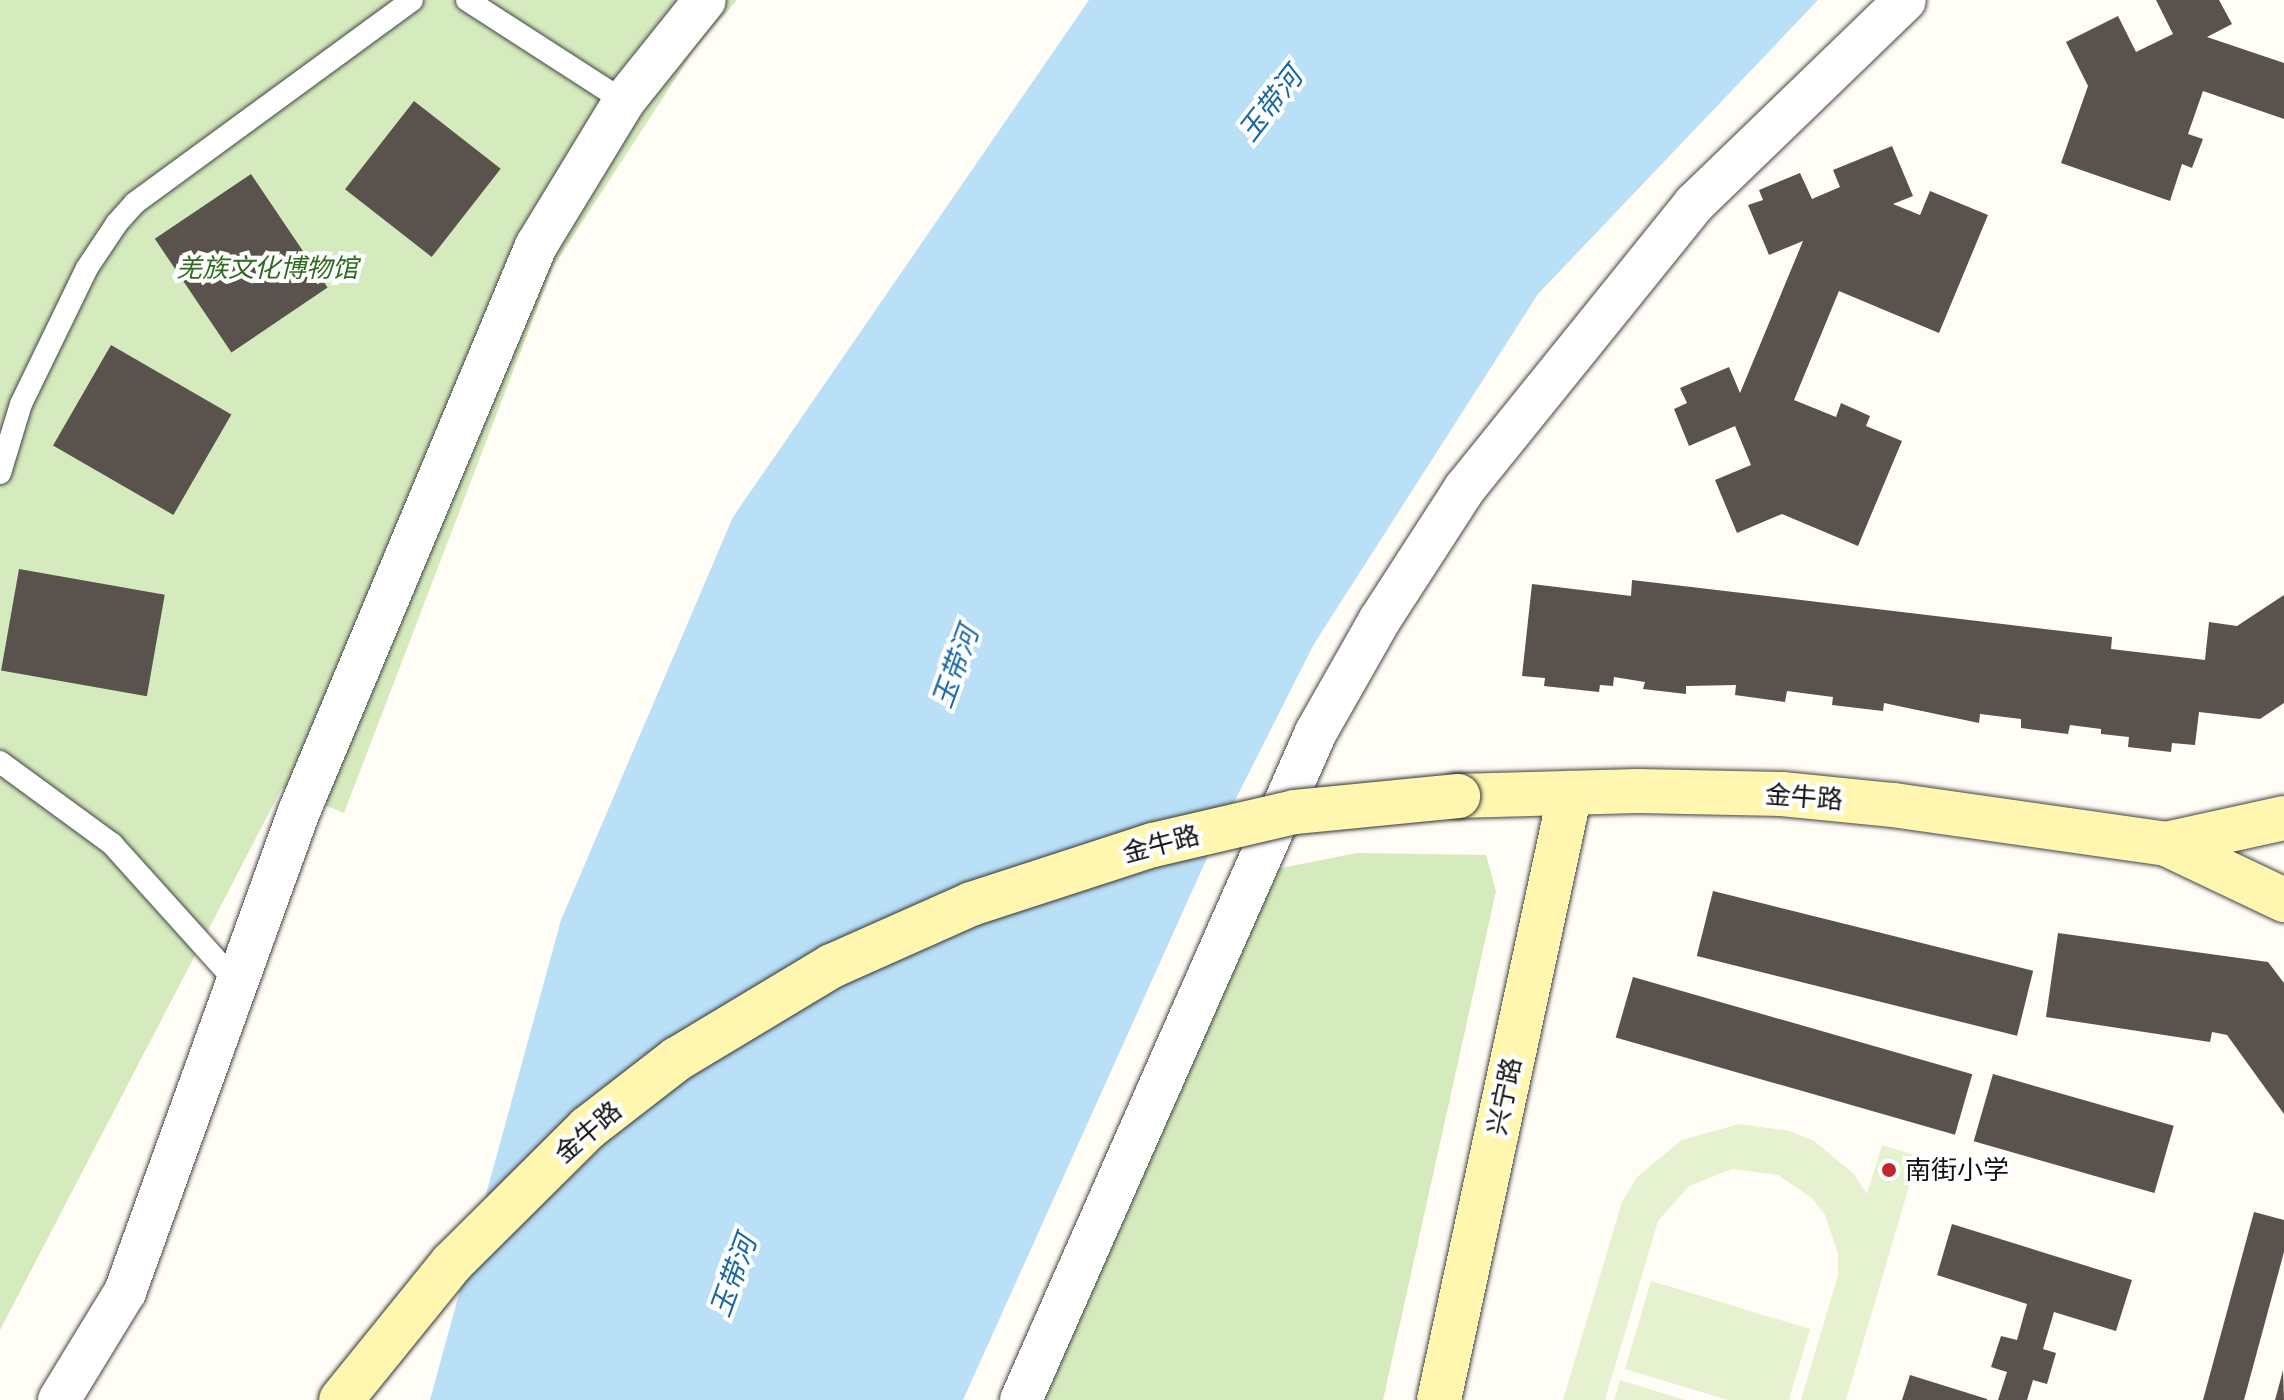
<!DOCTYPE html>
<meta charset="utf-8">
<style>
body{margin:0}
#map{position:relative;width:2284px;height:1400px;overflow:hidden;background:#fffdf5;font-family:"PT Serif","Noto Sans SC",serif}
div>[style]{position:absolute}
.green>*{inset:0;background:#d5ebbd}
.pitch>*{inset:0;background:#e6f2cf}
.water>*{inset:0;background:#b9e0f7}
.building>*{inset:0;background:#5a524d;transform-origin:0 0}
.roads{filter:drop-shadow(0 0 2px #444) drop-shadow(0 0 2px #444)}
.lane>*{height:22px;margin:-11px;padding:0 11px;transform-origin:11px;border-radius:11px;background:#fff}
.street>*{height:42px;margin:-21px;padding:0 21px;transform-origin:21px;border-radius:21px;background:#fff}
.secondary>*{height:44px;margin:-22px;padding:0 22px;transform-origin:22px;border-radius:22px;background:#fff6b0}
.bridges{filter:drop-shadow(0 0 2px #333) drop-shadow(0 0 2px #333)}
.secondary-bridge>*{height:44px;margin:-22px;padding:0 22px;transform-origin:22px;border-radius:22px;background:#fff6b0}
.dots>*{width:22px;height:22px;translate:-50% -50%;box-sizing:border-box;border:4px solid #fff;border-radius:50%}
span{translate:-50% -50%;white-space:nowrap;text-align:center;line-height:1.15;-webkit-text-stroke:8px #fff;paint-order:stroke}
.park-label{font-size:26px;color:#2f6b1f;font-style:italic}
.street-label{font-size:26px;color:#111}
.poi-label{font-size:26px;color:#111}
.left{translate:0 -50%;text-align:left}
.water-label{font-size:28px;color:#1768a6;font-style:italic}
</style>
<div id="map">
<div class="green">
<div style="clip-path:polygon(0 0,737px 0,694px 50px,553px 267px,344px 813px,282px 788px,0 1330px)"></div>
<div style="clip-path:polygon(1357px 853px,1486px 855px,1496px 891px,1383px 1400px,1040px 1400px,1276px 869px)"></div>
</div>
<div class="pitch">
<div style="clip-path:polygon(1739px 1124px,1790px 1131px,1814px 1141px,1853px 1173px,1867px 1194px,1882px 1145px,1918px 1156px,1846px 1400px,1801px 1400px,1838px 1275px,1838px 1253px,1825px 1215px,1812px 1198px,1778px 1175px,1732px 1169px,1689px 1186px,1658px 1221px,1605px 1400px,1563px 1400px,1622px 1202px,1637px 1177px,1682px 1140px)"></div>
<div style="clip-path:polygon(1651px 1281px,1810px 1329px,1789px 1400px,1728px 1400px,1625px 1369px)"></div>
<div style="clip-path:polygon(1620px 1380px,1685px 1400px,1614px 1400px)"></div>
</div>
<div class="water">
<div style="clip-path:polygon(1089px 0,1818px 0,1538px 294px,1314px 644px,1216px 838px,963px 1400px,430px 1400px,561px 920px,733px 517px)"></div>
</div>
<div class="building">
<div style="clip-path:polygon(2156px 0,2219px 0,2232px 24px,2207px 37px,2284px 63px,2284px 119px,2203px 91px,2188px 134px,2203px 139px,2192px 168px,2182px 164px,2170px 201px,2061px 163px,2088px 86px,2066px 42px,2118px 16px,2136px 52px,2173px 34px)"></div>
<div style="left:414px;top:101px;width:110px;height:112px;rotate:38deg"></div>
<div style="clip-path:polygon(1892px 146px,1913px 196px,1893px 204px,1920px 215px,1930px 191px,1988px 215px,1939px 333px,1839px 291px,1794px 400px,1836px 417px,1841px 403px,1870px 416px,1866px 426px,1902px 441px,1858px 546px,1782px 514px,1737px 533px,1715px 480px,1751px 465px,1735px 426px,1689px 446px,1674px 409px,1687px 403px,1680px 388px,1729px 367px,1740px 393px,1803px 241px,1769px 255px,1748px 205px,1763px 200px,1759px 190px,1800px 173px,1812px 199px,1840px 187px,1833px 170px)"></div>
<div style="left:251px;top:174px;width:137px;height:116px;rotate:56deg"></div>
<div style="left:111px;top:345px;width:139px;height:116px;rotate:30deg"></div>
<div style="left:19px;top:569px;width:148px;height:103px;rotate:10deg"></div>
<div style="clip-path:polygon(1632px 580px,2112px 637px,2111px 649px,2205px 660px,2209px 622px,2237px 626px,2284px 595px,2284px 703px,2260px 719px,2199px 712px,2195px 745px,2172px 743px,2171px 752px,2128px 747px,2129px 737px,2101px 734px,2101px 729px,2070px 725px,2068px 734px,2021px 728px,2021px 719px,1980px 714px,1979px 723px,1884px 703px,1883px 711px,1832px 705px,1833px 697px,1787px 691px,1785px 702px,1735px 695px,1736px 685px,1686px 686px,1686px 694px,1643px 689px,1645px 682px,1614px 677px,1613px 686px,1600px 685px,1599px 692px,1544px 686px,1545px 678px,1522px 676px,1532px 584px,1631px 596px)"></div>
<div style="left:1713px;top:891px;width:330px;height:67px;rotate:14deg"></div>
<div style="clip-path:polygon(2058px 933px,2268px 962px,2284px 983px,2284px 1114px,2227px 1035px,2212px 1032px,2210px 1042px,2046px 1017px)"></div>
<div style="left:1633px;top:977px;width:353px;height:63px;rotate:16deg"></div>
<div style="left:1993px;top:1074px;width:188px;height:70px;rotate:16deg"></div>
<div style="clip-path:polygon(2254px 1212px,2284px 1220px,2284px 1252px,2244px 1400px,2203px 1400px)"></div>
<div style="clip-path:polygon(1952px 1224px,2132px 1280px,2116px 1331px,2054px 1312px,2043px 1349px,2056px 1353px,2047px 1384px,2033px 1380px,2027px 1400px,1998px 1400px,2007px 1372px,1991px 1367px,2001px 1336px,2017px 1340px,2027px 1304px,1937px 1275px)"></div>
<div style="clip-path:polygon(2283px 1370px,2284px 1400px,2275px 1400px,2281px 1378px)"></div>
<div style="clip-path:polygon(1910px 1375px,1987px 1399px,1987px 1400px,1902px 1400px)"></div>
</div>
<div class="roads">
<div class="lane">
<div style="left:467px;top:0;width:187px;rotate:32.8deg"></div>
<div style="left:0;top:473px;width:72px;rotate:-73.1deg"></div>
<div style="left:21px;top:404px;width:151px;rotate:-64.1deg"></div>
<div style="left:87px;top:268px;width:54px;rotate:-56.3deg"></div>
<div style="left:117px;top:223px;width:27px;rotate:-48deg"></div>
<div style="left:135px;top:203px;width:343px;rotate:-36.2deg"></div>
<div style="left:0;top:762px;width:139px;rotate:36.2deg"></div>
<div style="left:112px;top:844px;width:187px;rotate:48deg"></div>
</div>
<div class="street">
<div style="left:59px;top:1400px;width:127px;rotate:-58.6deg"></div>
<div style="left:125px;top:1292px;width:508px;rotate:-70.1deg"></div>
<div style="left:298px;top:814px;width:616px;rotate:-67.27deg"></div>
<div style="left:536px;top:246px;width:170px;rotate:-58.7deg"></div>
<div style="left:624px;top:101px;width:129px;rotate:-51.3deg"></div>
<div style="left:1021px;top:1400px;width:730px;rotate:-66.17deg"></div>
<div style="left:1316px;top:732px;width:128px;rotate:-60.4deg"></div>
<div style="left:1379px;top:621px;width:158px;rotate:-57.1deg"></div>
<div style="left:1465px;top:488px;width:365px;rotate:-51.1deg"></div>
<div style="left:1694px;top:204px;width:293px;rotate:-44deg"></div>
</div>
<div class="secondary">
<div style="left:1458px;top:796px;width:180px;rotate:-1.6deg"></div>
<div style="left:1638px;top:791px;width:144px;rotate:1.2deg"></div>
<div style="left:1782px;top:794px;width:112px;rotate:5.7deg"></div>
<div style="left:1893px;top:805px;width:276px;rotate:8.1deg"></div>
<div style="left:2166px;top:844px;width:131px;rotate:25.4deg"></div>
<div style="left:2166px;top:844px;width:121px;rotate:-12.4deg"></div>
<div style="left:1439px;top:1400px;width:621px;rotate:-77.82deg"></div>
</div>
</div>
<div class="bridges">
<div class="secondary-bridge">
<div style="left:341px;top:1400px;width:176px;rotate:-51deg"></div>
<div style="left:452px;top:1263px;width:192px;rotate:-44.8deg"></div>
<div style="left:588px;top:1128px;width:113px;rotate:-37.8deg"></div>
<div style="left:677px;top:1059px;width:181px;rotate:-31deg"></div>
<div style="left:832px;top:966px;width:152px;rotate:-24deg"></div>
<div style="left:971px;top:904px;width:191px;rotate:-18deg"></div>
<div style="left:1153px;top:845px;width:146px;rotate:-13.1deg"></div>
<div style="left:1295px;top:812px;width:164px;rotate:-5.6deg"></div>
</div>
</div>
<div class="dots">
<div style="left:1889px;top:1170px;background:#c4262e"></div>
</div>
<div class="park-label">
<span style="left:267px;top:268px">羌族文化博物馆</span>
</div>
<div class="street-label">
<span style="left:1804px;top:797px;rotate:4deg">金牛路</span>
<span style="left:1161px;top:844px;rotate:-15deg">金牛路</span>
<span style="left:1504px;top:1096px;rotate:-78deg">兴宁路</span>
<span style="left:588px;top:1132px;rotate:-41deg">金牛路</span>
</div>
<div class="poi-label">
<span class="left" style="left:1905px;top:1170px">南街小学</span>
</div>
<div class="water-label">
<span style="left:1270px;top:104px;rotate:-52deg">玉带河</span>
<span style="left:955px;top:667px;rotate:-70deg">玉带河</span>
<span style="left:733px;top:1276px;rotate:-70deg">玉带河</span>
</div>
</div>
